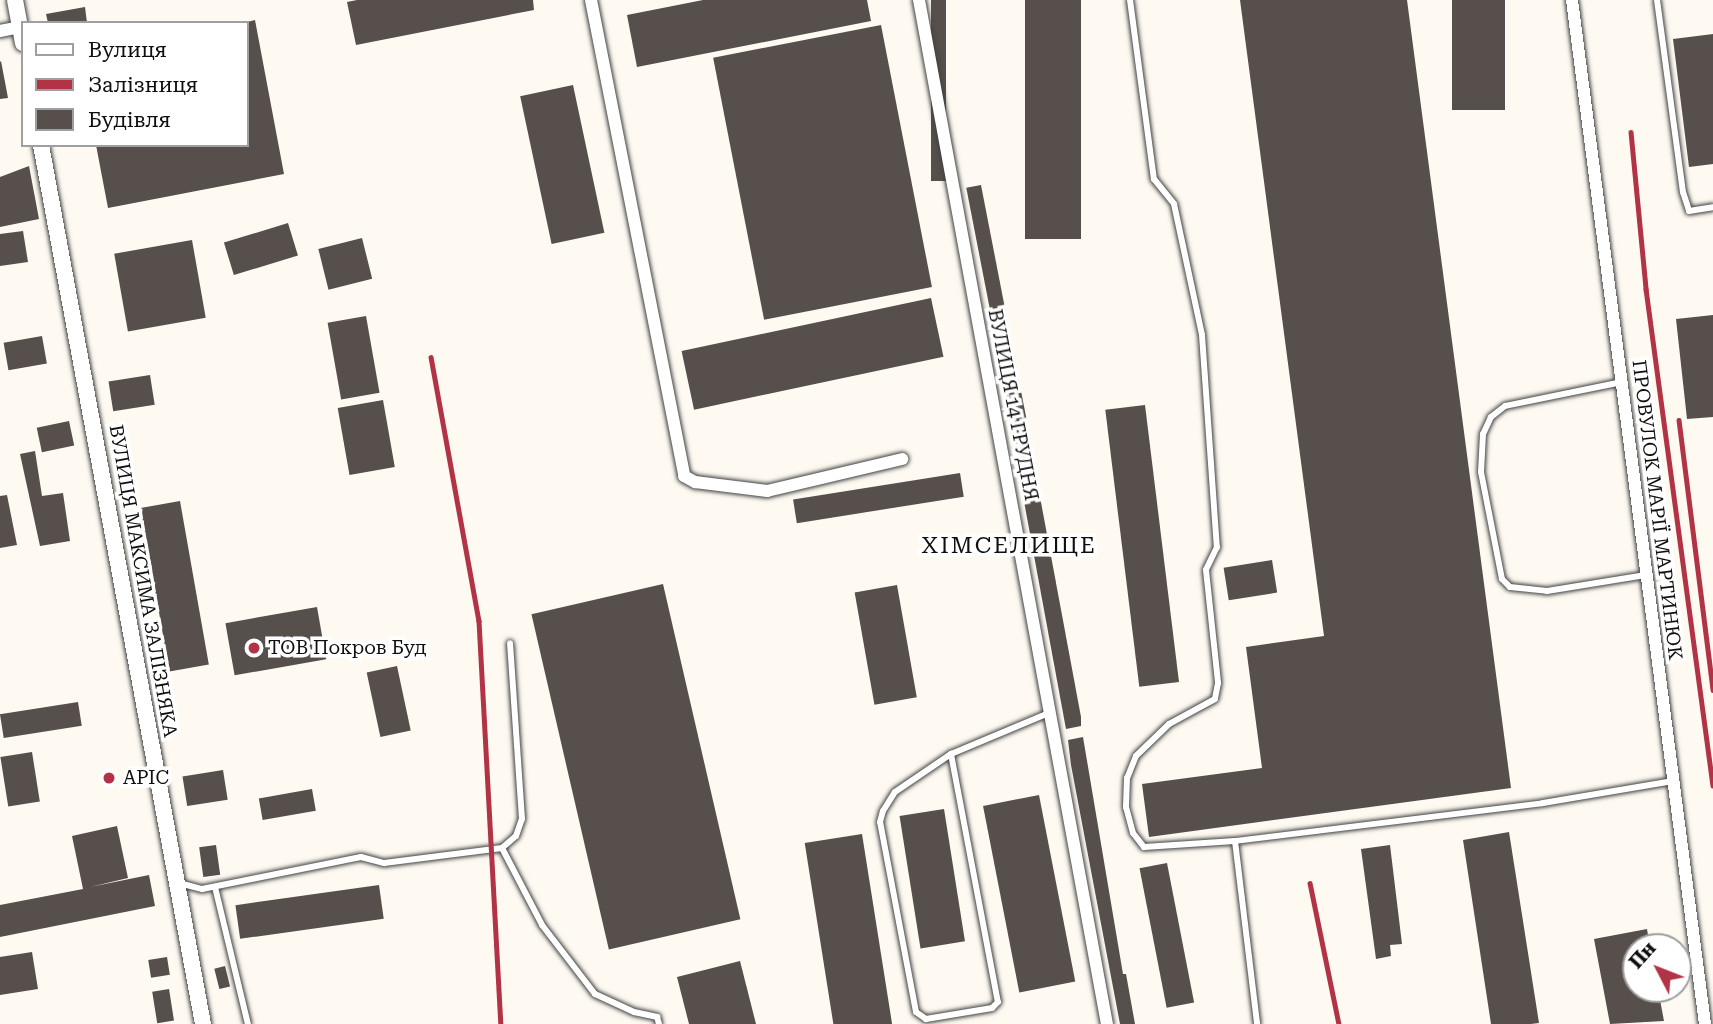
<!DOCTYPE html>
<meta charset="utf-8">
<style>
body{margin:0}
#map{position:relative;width:1713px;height:1024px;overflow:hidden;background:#fefaf2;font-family:"Roboto Serif",serif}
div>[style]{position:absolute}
.building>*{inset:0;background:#564f4c;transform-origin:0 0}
.roads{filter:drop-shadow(0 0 2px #424242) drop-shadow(0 0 2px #424242)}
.service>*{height:6px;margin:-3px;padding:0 3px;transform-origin:3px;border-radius:3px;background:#fff}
.minor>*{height:12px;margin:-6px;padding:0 6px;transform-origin:6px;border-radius:6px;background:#fff}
.tertiary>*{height:16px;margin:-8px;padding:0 8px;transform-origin:8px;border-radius:8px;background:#fff}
.rail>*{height:4.5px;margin:-2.25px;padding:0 2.25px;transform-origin:2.25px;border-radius:2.25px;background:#b23346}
.dots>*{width:19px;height:19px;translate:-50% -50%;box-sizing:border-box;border:4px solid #fff;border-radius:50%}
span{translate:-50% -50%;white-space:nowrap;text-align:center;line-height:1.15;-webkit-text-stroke:7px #fff;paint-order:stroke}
.street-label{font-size:19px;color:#0f0f0f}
.poi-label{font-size:19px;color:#0f0f0f}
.left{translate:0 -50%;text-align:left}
.quarter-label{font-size:23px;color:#0f0f0f;letter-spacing:2px}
.legend{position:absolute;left:21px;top:21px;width:228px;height:126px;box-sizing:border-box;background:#fff;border:2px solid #9f9f9f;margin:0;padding:9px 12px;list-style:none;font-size:21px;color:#0f0f0f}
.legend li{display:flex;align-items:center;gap:14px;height:35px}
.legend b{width:35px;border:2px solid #9f9f9f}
.north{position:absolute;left:1622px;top:933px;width:70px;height:70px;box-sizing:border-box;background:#fff;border:2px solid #9f9f9f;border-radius:50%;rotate:312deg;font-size:19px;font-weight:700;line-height:28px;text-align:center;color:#0f0f0f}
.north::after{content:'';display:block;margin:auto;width:24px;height:32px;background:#b23346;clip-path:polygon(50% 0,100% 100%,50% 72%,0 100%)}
</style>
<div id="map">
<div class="building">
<div style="clip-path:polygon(357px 0,533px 0,534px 10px,356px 45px,347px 2px)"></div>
<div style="clip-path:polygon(703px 0,867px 0,871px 21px,637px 67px,627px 15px)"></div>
<div style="left:931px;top:0;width:15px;height:181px"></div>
<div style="left:1025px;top:0;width:56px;height:239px"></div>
<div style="clip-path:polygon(1240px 0,1407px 0,1511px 788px,1149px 837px,1142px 784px,1262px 768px,1246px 647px,1324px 636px)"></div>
<div style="left:1452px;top:0;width:53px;height:110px"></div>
<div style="clip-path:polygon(85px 7px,87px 23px,48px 23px,46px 14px)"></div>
<div style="clip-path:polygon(255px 20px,284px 174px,108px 208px,96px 145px,247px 145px,247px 22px)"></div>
<div style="left:881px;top:25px;width:267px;height:171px;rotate:79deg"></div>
<div style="clip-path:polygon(1713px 34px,1713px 164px,1689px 167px,1673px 39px)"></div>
<div style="clip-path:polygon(1px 61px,8px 98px,0 99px,0 62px)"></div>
<div style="left:573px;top:85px;width:151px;height:54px;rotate:78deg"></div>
<div style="clip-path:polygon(29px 166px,39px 219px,0 227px,0 177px)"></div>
<div style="left:981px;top:185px;width:261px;height:15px;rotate:79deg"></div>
<div style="left:288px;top:223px;width:34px;height:67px;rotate:73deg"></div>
<div style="clip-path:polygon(23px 231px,28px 262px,0 266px,0 234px)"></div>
<div style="left:362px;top:238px;width:42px;height:45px;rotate:76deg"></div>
<div style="left:192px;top:240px;width:79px;height:79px;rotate:80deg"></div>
<div style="left:931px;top:298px;width:60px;height:255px;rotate:78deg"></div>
<div style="clip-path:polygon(1713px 315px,1713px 417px,1687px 419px,1676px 319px)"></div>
<div style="left:366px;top:316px;width:78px;height:39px;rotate:80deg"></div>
<div style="left:42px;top:336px;width:28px;height:39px;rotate:80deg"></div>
<div style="left:150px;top:375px;width:30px;height:42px;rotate:81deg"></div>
<div style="left:383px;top:400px;width:68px;height:46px;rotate:80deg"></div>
<div style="left:1145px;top:405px;width:279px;height:40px;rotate:83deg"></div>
<div style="left:69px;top:421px;width:25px;height:33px;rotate:78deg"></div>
<div style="clip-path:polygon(35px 451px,42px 496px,63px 493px,70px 541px,40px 546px,20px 454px)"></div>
<div style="clip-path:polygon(1032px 454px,1081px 717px,1081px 726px,1066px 729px,1016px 458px)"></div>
<div style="left:960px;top:473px;width:24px;height:169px;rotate:81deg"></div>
<div style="clip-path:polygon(7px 495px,17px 545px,0 548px,0 496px)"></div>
<div style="left:180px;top:501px;width:166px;height:40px;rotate:80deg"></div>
<div style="left:1272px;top:560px;width:33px;height:49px;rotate:81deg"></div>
<div style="left:663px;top:584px;width:344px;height:135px;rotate:77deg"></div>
<div style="left:897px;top:585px;width:114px;height:43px;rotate:80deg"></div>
<div style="left:317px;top:607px;width:53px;height:93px;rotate:80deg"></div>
<div style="left:397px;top:666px;width:66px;height:31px;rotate:78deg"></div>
<div style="left:78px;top:702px;width:24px;height:79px;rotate:81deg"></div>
<div style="clip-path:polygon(1083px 737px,1123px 974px,1126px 974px,1135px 1024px,1120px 1024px,1071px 765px,1068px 740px)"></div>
<div style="left:32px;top:752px;width:50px;height:32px;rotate:81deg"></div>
<div style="left:223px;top:770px;width:30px;height:41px;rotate:81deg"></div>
<div style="left:312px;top:789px;width:22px;height:54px;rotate:80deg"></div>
<div style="left:1039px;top:795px;width:190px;height:57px;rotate:79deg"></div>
<div style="left:944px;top:809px;width:134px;height:45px;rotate:81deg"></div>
<div style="clip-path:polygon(117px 826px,128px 878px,90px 887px,149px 875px,155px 906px,0 937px,0 905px,83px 889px,72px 836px)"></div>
<div style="clip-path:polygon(1509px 832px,1539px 1023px,1531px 1024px,1491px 1024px,1463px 840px)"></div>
<div style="left:862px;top:834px;width:193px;height:58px;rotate:81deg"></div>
<div style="left:216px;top:845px;width:30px;height:17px;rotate:82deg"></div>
<div style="clip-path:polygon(1390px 845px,1402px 944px,1390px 945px,1391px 956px,1376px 959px,1361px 849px)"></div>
<div style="left:1167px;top:863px;width:142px;height:28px;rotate:79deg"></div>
<div style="left:379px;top:885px;width:34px;height:145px;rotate:82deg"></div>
<div style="clip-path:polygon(1647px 929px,1650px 947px,1636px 947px,1636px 989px,1658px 989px,1664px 1021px,1610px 1024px,1594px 939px)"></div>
<div style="clip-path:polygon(32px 952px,38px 989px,0 995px,0 957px)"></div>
<div style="left:167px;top:957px;width:18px;height:19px;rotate:81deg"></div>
<div style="clip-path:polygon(740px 961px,756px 1024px,689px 1024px,677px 977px)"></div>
<div style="left:225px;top:966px;width:21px;height:11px;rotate:76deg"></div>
<div style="left:169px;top:989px;width:32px;height:17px;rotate:81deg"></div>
</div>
<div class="roads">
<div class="service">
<div style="left:1130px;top:0;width:181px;rotate:82.4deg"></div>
<div style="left:1154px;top:179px;width:32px;rotate:51deg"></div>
<div style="left:1174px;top:204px;width:134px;rotate:77.9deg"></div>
<div style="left:1202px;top:335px;width:213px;rotate:86deg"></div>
<div style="left:1217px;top:547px;width:25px;rotate:116deg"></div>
<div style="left:1206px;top:570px;width:114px;rotate:83.9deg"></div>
<div style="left:1218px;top:683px;width:16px;rotate:101deg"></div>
<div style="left:1215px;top:699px;width:52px;rotate:151.5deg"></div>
<div style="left:1169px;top:724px;width:46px;rotate:135.9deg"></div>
<div style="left:1136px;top:756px;width:24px;rotate:112deg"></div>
<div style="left:1127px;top:778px;width:29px;rotate:92deg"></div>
<div style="left:1126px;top:807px;width:27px;rotate:75deg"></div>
<div style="left:1133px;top:833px;width:18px;rotate:52deg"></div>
<div style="left:1144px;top:847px;width:91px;rotate:-3.8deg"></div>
<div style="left:1235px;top:841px;width:310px;rotate:-7deg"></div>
<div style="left:1543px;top:803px;width:132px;rotate:-9.6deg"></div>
<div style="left:1657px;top:0;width:194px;rotate:82.3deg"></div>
<div style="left:1683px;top:192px;width:20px;rotate:72deg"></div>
<div style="left:1689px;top:211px;width:24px;rotate:-9deg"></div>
<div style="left:1622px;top:382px;width:119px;rotate:168.4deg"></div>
<div style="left:1505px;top:406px;width:18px;rotate:142deg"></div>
<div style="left:1491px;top:417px;width:19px;rotate:115deg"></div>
<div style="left:1483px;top:434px;width:38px;rotate:93deg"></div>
<div style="left:1481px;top:472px;width:109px;rotate:78.9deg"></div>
<div style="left:1502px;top:579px;width:11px;rotate:45deg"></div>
<div style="left:1510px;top:587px;width:37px;rotate:6deg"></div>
<div style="left:1547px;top:591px;width:100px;rotate:-9.2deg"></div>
<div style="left:951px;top:754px;width:252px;rotate:79.3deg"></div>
<div style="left:998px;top:1002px;width:8px;rotate:135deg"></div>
<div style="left:992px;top:1008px;width:67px;rotate:170.5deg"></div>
<div style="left:926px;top:1019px;width:12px;rotate:-145deg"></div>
<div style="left:916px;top:1012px;width:193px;rotate:-100.7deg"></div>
<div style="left:880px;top:822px;width:11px;rotate:-75deg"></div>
<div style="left:883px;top:811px;width:22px;rotate:-58deg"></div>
<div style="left:895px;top:792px;width:68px;rotate:-34.2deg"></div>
<div style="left:951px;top:754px;width:106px;rotate:-22.7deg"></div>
<div style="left:1235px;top:841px;width:184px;rotate:83.1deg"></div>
<div style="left:502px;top:848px;width:87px;rotate:62.5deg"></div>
<div style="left:542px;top:925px;width:87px;rotate:52.5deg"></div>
<div style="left:595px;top:994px;width:43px;rotate:24.8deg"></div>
<div style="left:634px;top:1012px;width:24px;rotate:12deg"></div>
<div style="left:657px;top:1017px;width:7px;rotate:74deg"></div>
<div style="left:179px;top:883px;width:24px;rotate:15deg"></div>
<div style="left:202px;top:889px;width:162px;rotate:-11.4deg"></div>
<div style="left:361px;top:857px;width:24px;rotate:15deg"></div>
<div style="left:384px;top:863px;width:119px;rotate:-7.2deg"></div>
<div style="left:502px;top:848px;width:18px;rotate:-41deg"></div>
<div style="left:516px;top:836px;width:18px;rotate:-71deg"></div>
<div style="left:522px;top:819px;width:176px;rotate:-93.9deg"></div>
<div style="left:215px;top:887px;width:141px;rotate:76.5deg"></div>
</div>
<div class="minor">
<div style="left:591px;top:0;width:485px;rotate:78.9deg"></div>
<div style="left:684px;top:476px;width:13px;rotate:29deg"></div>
<div style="left:695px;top:482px;width:73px;rotate:7.1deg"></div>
<div style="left:767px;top:491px;width:139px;rotate:-13.3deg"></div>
<div style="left:919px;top:0;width:1041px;rotate:79.6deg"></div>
<div style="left:1572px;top:0;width:1033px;rotate:82.6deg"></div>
<div style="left:0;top:31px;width:20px;rotate:-11deg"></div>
</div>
<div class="tertiary">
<div style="left:15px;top:0;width:44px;rotate:79.5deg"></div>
<div style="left:41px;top:145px;width:894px;rotate:79.56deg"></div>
</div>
</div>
<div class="rail">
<div style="left:1631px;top:132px;width:158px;rotate:84.5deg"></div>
<div style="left:1646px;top:289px;width:501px;rotate:82.32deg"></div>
<div style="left:431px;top:357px;width:268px;rotate:79.7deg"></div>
<div style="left:479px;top:621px;width:404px;rotate:86.9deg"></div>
<div style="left:1679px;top:420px;width:272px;rotate:82.8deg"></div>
<div style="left:1310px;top:883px;width:144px;rotate:78.4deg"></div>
</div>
<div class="dots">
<div style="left:254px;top:648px;background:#b23346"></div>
<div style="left:109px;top:778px;background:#b23346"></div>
</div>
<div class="street-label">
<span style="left:1013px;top:405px;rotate:79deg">ВУЛИЦЯ 14 ГРУДНЯ</span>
<span style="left:1657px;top:510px;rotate:83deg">ПРОВУЛОК МАРІЇ МАРТИНЮК</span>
<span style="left:143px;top:581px;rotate:80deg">ВУЛИЦЯ МАКСИМА ЗАЛІЗНЯКА</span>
</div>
<div class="poi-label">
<span class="left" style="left:268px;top:648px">ТОВ Покров Буд</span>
<span class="left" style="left:123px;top:778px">АРІС</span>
</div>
<div class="quarter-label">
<span style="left:1009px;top:546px">ХІМСЕЛИЩЕ</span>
</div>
<ul class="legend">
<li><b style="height:9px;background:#fff"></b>Вулиця</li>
<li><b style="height:9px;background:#b23346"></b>Залізниця</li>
<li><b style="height:19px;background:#564f4c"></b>Будівля</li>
</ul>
<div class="north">Пн</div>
</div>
